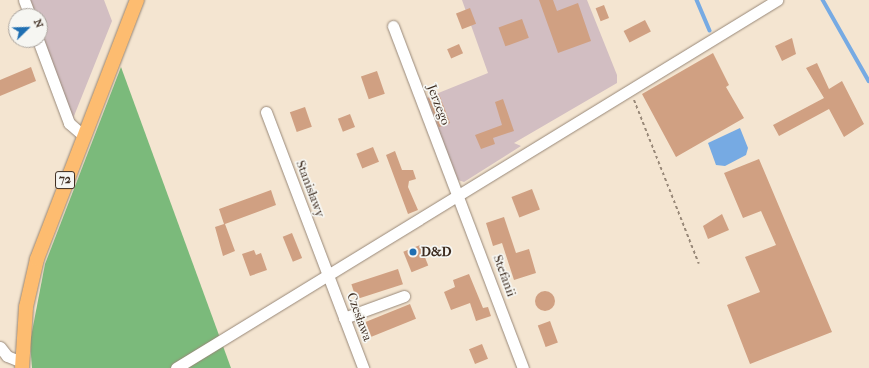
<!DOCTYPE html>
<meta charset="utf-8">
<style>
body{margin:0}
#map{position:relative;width:869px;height:368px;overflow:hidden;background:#f4e5d1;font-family:"IM FELL French Canon",serif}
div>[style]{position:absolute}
.industrial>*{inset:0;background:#d2bec2}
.forest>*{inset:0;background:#7bba7b}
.water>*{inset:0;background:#76aae3}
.stream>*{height:3.5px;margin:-1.75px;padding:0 1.75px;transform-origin:1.75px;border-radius:1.75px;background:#76aae3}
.building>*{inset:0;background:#d0a082;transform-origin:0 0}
.round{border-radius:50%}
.path>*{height:2px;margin-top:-1px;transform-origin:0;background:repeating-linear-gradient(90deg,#988878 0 3px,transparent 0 6px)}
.roads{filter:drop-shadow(0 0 1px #988878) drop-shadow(0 0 1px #988878)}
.minor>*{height:11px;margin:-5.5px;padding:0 5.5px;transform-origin:5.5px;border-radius:5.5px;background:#fff}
.major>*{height:14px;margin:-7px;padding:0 7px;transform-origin:7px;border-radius:7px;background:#fdbc70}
.dots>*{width:11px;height:11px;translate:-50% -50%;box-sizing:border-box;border:2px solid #f6f6f2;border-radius:50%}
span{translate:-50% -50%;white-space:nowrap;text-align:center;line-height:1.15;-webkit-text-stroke:3.5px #f6f6f2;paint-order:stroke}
.shield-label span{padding:1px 3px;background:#f6f6f2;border:1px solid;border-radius:3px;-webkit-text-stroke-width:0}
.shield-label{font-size:12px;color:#3b2a1e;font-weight:700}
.street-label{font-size:13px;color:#3b2a1e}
.poi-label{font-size:13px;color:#3b2a1e;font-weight:700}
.left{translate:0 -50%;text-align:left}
.north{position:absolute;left:8px;top:8px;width:40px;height:40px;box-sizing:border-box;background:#f6f6f2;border:1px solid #aba49d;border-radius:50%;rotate:67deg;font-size:11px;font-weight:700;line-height:16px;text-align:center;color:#3b2a1e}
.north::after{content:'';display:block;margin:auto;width:14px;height:18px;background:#1f6fb2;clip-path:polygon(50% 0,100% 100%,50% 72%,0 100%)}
</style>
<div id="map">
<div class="industrial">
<div style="clip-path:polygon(30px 0,104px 0,112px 21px,72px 121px,40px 29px,40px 16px,35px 16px)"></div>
<div style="clip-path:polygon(462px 0,587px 0,617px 75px,617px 83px,514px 143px,521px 146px,464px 182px,458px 180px,426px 98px,488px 73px)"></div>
</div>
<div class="forest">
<div style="clip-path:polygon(121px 67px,231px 368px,32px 368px,30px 342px,45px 264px)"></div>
</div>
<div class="water">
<div style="clip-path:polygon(740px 128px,748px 148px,746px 155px,725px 166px,716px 165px,708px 143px)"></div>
</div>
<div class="stream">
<div style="left:697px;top:0;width:33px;rotate:67deg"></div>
<div style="left:823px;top:0;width:93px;rotate:60.4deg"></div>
</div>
<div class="building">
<div style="clip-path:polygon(539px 0,553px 0,557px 11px,578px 3px,591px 41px,558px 53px)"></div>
<div style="left:604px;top:5px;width:14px;height:9px;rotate:69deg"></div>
<div style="left:470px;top:8px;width:17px;height:15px;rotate:69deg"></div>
<div style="left:522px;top:19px;width:20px;height:25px;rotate:70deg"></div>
<div style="left:645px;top:20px;width:13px;height:24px;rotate:63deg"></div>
<div style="clip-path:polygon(792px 38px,796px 54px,782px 61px,775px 46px)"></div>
<div style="left:459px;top:44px;width:10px;height:13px;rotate:66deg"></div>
<div style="clip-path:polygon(713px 53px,729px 85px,726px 87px,744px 118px,676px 157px,642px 94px)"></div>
<div style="clip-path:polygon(817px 63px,829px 89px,842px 81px,864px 124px,844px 137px,829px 109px,779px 136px,773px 125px,824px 98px,806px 68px)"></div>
<div style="clip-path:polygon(31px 67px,36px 81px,0 96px,0 80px)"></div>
<div style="left:377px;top:71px;width:24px;height:17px;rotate:71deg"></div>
<div style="left:439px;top:94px;width:31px;height:12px;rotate:69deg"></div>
<div style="clip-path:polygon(503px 99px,514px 131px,493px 138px,495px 144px,481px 149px,475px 135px,502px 125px,495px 102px)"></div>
<div style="left:305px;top:107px;width:21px;height:16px;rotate:71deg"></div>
<div style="left:350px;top:114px;width:14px;height:13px;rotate:69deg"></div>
<div style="left:373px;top:147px;width:16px;height:18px;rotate:68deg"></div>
<div style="clip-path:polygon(395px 151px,402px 170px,413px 170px,416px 179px,409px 181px,408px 187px,418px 210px,408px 214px,386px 155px)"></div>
<div style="clip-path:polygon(759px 159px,832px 332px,750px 364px,727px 305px,760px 292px,745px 257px,776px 245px,761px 211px,743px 218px,724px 173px)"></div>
<div style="left:532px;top:189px;width:22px;height:22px;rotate:69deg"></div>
<div style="clip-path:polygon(271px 190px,276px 205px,225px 224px,235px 251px,223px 256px,215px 227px,224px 224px,219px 209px)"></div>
<div style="clip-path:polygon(722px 214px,729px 230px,708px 239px,703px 226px)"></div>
<div style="clip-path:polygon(504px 217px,516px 253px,529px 249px,536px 273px,514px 280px,502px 243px,493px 246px,486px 223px)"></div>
<div style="left:292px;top:233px;width:27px;height:10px;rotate:68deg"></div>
<div style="left:420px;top:245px;width:22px;height:18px;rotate:68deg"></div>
<div style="clip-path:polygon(254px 250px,256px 255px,261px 253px,267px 270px,250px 276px,242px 254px)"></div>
<div style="left:398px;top:269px;width:16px;height:49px;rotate:72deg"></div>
<div style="clip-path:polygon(469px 274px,483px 308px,488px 307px,491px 316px,476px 321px,470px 303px,451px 310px,444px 292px,455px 287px,453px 280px)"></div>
<div class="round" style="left:535px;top:291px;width:20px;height:20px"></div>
<div style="left:410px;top:304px;width:16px;height:48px;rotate:68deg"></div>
<div style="left:550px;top:321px;width:23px;height:13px;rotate:70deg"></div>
<div style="left:482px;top:344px;width:16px;height:14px;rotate:68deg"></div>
</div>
<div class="path">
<div style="left:634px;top:100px;width:176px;rotate:68.4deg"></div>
</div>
<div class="roads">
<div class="minor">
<div style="left:24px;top:0;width:17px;rotate:69deg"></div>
<div style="left:393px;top:26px;width:366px;rotate:69.2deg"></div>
<div style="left:38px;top:40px;width:89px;rotate:69.5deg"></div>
<div style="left:69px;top:123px;width:18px;rotate:41deg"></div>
<div style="left:266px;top:112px;width:274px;rotate:69.2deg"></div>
<div style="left:344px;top:318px;width:64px;rotate:-20.1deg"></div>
<div style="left:0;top:347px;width:11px;rotate:52deg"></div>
<div style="left:7px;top:356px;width:16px;rotate:22deg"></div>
<div style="left:176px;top:368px;width:705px;rotate:-31.48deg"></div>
</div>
<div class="major">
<div style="left:22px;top:368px;width:61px;rotate:-86.2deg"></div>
<div style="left:26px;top:307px;width:49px;rotate:-77.1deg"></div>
<div style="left:37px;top:259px;width:278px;rotate:-68.9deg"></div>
</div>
</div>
<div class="dots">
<div style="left:413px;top:252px;background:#1f6fb2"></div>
</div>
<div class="shield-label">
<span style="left:65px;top:180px">72</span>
</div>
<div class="street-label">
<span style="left:438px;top:105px;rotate:69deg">Jerzego</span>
<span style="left:310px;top:189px;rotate:69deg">Stanisławy</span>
<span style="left:504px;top:276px;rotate:70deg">Stefanii</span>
<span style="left:359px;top:317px;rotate:70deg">Czesława</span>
</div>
<div class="poi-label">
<span class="left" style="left:421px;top:252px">D&amp;D</span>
</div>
<div class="north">N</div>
</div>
